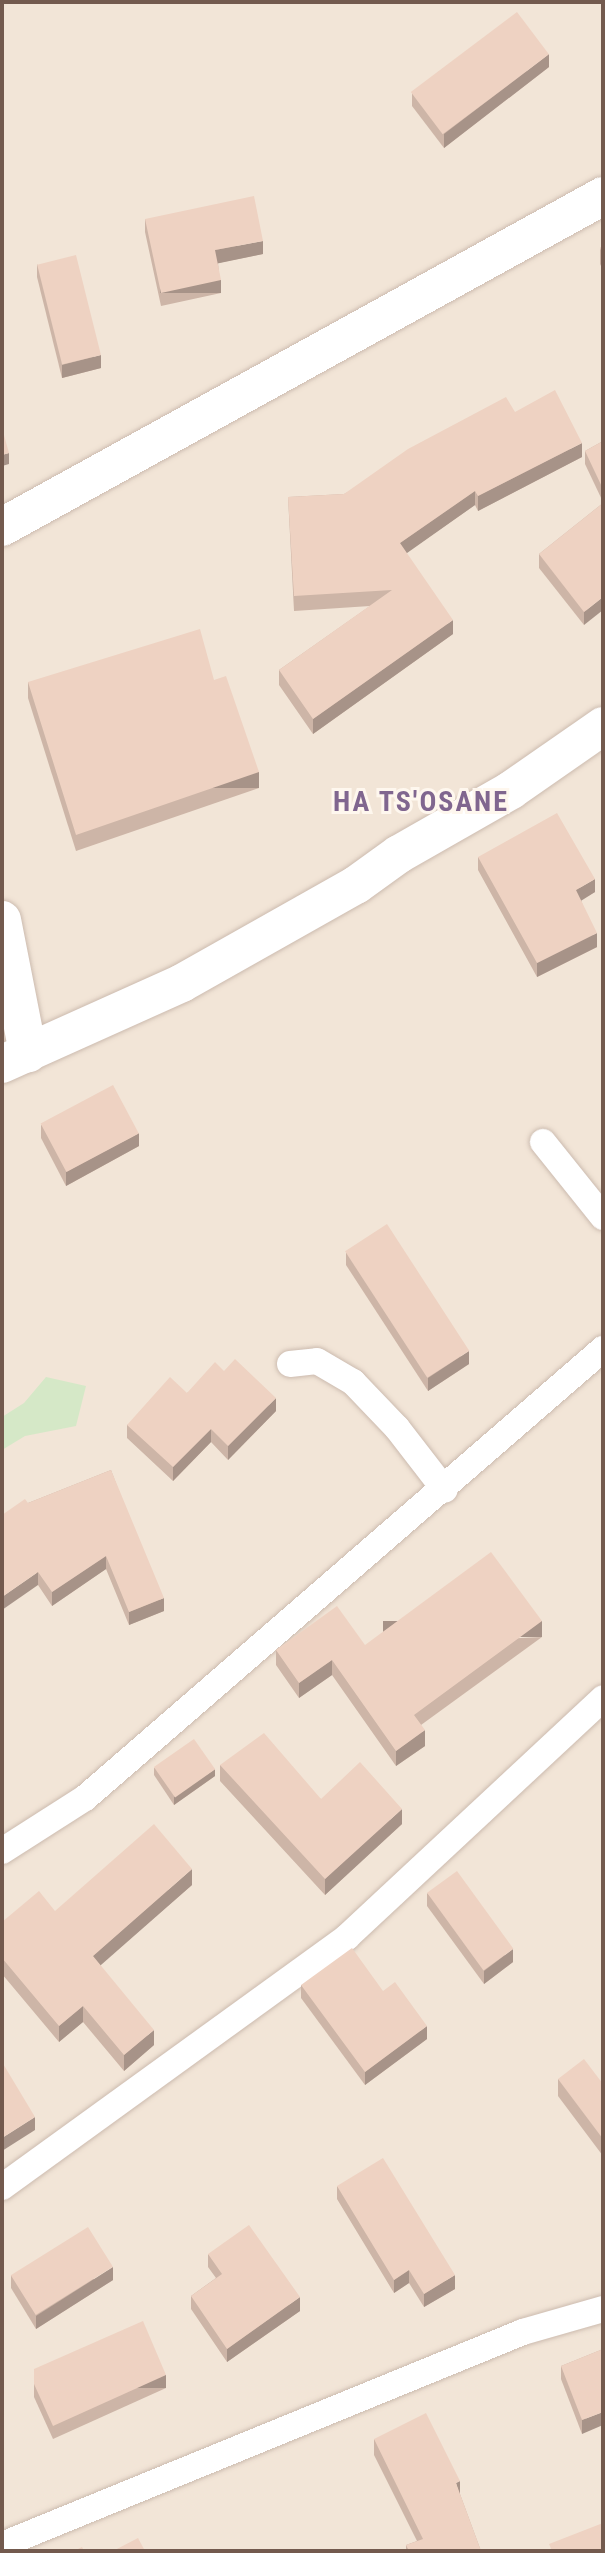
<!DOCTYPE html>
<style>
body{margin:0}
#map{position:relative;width:605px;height:2553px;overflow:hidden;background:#fbf3e8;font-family:"Roboto Condensed",sans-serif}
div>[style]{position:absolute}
.residential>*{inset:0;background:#f2e5d7;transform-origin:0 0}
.green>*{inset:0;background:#d5e8c7}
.roads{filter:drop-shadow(0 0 2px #ccbbaf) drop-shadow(0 0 2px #ccbbaf)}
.service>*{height:26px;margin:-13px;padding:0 13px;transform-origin:13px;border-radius:13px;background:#fff}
.minor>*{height:38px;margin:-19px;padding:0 19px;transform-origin:19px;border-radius:19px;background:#fff}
.wall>*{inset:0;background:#cdb5a7}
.shaded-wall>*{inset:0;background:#a79388;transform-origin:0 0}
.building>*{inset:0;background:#eed2c2;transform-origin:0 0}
span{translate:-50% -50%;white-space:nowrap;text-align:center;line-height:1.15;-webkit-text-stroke:6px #fef7ee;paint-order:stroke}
.district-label{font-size:28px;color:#80668f;font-weight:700;letter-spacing:2px}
.frame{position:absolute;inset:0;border:4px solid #735a4e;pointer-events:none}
</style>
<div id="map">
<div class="residential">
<div style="left:2px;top:2px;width:601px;height:2549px"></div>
</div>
<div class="green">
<div style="clip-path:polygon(46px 1377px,86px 1386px,76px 1426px,25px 1436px,2px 1450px,2px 1417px,24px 1403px)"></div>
</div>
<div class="roads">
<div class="service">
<div style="left:543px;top:1142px;width:96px;rotate:51.3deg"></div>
<div style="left:290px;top:1364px;width:27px;rotate:-6deg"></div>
<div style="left:317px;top:1361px;width:42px;rotate:30.3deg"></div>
<div style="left:353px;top:1382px;width:64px;rotate:46.3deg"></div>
<div style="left:397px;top:1428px;width:78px;rotate:52.3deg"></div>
<div style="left:2px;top:1851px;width:98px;rotate:-32.6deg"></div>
<div style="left:85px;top:1798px;width:686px;rotate:-40.92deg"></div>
<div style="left:2px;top:2187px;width:426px;rotate:-35.9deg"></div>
<div style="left:347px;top:1937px;width:350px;rotate:-43deg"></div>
<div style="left:2px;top:2545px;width:563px;rotate:-22.24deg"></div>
<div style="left:523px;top:2332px;width:83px;rotate:-16deg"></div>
</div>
<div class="minor">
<div style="left:2px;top:527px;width:686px;rotate:-28.84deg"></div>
<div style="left:2px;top:920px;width:136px;rotate:78.9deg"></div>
<div style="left:2px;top:1064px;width:197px;rotate:-24.2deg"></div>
<div style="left:182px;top:983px;width:200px;rotate:-29.4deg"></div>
<div style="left:356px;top:885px;width:53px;rotate:-35.8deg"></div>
<div style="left:399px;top:854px;width:129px;rotate:-29.7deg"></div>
<div style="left:511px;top:790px;width:112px;rotate:-34.8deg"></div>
</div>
</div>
<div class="wall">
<div style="clip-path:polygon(549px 67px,444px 148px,412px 106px,412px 93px)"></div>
<div style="clip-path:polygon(145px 219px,263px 254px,218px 263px,221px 293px,161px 306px,145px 232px)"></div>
<div style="clip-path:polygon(603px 246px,603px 270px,600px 264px,600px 248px)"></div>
<div style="clip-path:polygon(37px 264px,101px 368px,62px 378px,37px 277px)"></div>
<div style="clip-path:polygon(515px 412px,582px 457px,478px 511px,475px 505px,406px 553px,453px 634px,313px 734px,279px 685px,279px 670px,370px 606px,294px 611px,288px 497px,344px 494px)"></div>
<div style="clip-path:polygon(603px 441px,603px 502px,585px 464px,585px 451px)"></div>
<div style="clip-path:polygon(603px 503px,584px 625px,539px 568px,539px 554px)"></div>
<div style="clip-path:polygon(214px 680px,259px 788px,76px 851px,28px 698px,28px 682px)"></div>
<div style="clip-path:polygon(478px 857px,595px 892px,581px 900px,597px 947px,537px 977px,478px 870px)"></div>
<div style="clip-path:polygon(41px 1125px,139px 1146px,66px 1186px,41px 1138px)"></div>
<div style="clip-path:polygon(346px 1252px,469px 1364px,428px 1391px,346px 1265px)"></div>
<div style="clip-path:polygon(224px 1371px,276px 1411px,228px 1460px,211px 1442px,173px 1481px,127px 1438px,127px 1425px,187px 1393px)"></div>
<div style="clip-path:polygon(111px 1470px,164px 1611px,129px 1625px,106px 1569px,52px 1606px,38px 1585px,28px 1503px)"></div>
<div style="clip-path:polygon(542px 1637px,421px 1725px,425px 1746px,396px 1766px,332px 1675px,299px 1698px,276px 1665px,276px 1650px)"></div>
<div style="clip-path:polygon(220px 1765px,321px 1799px,402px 1824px,325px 1895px,220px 1781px)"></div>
<div style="clip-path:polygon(154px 1768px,215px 1776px,174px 1805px,154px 1775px)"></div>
<div style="clip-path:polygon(192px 1885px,100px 1965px,154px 2045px,124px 2071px,83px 2022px,59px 2042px,2px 1974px,2px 1922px)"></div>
<div style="clip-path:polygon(427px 1893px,513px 1962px,484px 1984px,427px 1906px)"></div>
<div style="clip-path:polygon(301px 1985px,383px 1991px,427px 2039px,365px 2085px,301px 1998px)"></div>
<div style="clip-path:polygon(558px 2079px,603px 2084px,603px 2156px,558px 2096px)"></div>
<div style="clip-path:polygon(337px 2186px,455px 2289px,424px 2307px,409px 2283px,394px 2293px,337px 2199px)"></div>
<div style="clip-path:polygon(208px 2254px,300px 2311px,227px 2362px,191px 2309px,191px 2296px,216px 2278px,208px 2267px)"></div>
<div style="clip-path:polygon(11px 2275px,113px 2280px,36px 2329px,11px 2288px)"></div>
<div style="clip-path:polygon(603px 2349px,582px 2434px,561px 2379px,561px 2366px)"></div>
<div style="clip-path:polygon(34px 2369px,166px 2388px,53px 2439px,34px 2397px)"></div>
<div style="clip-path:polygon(374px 2439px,460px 2494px,481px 2551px,406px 2551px,406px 2545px,417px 2541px,374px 2455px)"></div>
</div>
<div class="shaded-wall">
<div style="clip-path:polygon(549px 54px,549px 67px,444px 148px,444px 134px)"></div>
<div style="clip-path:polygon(263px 241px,263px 254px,215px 264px,215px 250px)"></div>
<div style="left:221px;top:280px;width:13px;height:61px;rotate:90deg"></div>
<div style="clip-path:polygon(101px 355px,101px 368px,62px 378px,62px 365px)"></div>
<div style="clip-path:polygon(582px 443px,582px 457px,478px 511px,478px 496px)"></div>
<div style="clip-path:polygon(9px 453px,9px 464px,2px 466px,2px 455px)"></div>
<div style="clip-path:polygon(475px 491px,475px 505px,400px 558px,400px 543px)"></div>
<div style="clip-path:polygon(603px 597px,603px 610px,584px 625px,584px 612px)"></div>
<div style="clip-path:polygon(453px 620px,453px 634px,313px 734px,313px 719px)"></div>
<div style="left:259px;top:772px;width:16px;height:194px;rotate:90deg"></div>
<div style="clip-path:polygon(595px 879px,595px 892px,576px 904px,576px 890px)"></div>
<div style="clip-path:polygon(597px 933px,597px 947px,537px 977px,537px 963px)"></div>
<div style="clip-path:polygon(139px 1133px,139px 1146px,66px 1186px,66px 1172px)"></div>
<div style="clip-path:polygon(469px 1351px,469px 1364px,428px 1391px,428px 1378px)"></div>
<div style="clip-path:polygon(276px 1398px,276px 1411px,228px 1460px,228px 1446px)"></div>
<div style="clip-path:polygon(211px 1429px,211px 1442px,173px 1481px,173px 1467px)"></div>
<div style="clip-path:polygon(106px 1556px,106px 1569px,52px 1606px,52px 1592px)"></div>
<div style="clip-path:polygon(38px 1572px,38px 1585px,2px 1610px,2px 1597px)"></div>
<div style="clip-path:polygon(164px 1598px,164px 1611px,129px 1625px,129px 1612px)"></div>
<div style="left:542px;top:1621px;width:16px;height:159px;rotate:90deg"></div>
<div style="clip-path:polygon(332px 1660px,332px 1675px,299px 1698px,299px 1683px)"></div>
<div style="clip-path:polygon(425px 1730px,425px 1746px,396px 1766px,396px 1751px)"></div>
<div style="clip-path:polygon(215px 1769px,215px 1776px,174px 1805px,174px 1797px)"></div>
<div style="clip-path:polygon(402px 1809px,402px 1824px,325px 1895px,325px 1879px)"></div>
<div style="clip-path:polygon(192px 1869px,192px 1885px,93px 1972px,93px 1956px)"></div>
<div style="clip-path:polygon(513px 1949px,513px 1962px,484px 1984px,484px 1971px)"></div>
<div style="clip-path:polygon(83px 2006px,83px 2022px,59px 2042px,59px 2026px)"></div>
<div style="clip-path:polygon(427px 2026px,427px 2039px,365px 2085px,365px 2072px)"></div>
<div style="clip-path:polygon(154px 2030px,154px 2045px,124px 2071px,124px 2055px)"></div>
<div style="clip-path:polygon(35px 2117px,35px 2130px,2px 2151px,2px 2138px)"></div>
<div style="clip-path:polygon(113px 2267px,113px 2280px,36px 2329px,36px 2316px)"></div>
<div style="clip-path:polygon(409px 2270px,409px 2283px,394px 2293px,394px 2280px)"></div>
<div style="clip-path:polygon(455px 2275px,455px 2289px,424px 2307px,424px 2294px)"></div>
<div style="clip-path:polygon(300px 2297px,300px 2311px,227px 2362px,227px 2349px)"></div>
<div style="left:166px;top:2375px;width:13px;height:124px;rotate:90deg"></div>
<div style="clip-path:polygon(603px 2412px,603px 2425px,582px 2434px,582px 2420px)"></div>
<div style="clip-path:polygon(460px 2481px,460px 2497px,456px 2483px)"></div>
</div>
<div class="building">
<div style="left:517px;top:12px;width:53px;height:133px;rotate:53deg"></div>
<div style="clip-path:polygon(254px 196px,263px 241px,215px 250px,221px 280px,161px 293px,145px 219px)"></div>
<div style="clip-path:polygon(603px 246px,603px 255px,600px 248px)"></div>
<div style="left:76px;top:255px;width:103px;height:40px;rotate:76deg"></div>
<div style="clip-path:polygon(555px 390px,582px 443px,478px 496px,475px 491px,400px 543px,453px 620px,313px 719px,279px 670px,392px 590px,294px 596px,288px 497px,344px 494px,408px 449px,506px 397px,515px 412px)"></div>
<div style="clip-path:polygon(2px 428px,9px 453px,2px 455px)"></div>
<div style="clip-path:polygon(603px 441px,603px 489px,585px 451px)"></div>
<div style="clip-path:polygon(603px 503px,603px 597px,584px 612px,539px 554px)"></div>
<div style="clip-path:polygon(200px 629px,214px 680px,226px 676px,259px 772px,76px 835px,28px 682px)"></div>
<div style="clip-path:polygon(557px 813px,595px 879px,576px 890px,597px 933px,537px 963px,478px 857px)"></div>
<div style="left:113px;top:1085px;width:55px;height:82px;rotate:62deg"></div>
<div style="left:387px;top:1224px;width:151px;height:50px;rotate:57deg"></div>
<div style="clip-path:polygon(235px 1359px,276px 1398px,228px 1446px,211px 1429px,173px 1467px,127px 1425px,170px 1377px,187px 1393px,215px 1362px,224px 1371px)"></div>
<div style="clip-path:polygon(111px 1470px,164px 1598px,129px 1612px,106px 1556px,52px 1592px,38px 1572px,2px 1597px,2px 1515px,25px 1499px,28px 1503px)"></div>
<div style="clip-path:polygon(491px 1552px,542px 1621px,414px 1715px,425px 1730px,396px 1751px,332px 1660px,299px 1683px,276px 1650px,337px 1606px,365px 1645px)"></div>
<div style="clip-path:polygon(264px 1733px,321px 1799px,360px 1762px,402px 1809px,325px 1879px,220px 1765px)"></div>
<div style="left:194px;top:1739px;width:37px;height:49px;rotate:55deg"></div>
<div style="clip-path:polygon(154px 1824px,192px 1869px,93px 1956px,154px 2030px,124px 2055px,83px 2006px,59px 2026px,2px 1958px,2px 1922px,39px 1891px,55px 1911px)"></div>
<div style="left:457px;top:1871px;width:96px;height:37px;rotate:54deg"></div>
<div style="clip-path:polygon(352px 1948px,383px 1991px,395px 1982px,427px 2026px,365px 2072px,301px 1985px)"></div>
<div style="clip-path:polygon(584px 2059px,603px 2084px,603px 2139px,558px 2079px)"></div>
<div style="clip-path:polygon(2px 2062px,35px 2117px,2px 2138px)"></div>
<div style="clip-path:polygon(383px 2158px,455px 2275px,424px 2294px,409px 2270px,394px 2280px,337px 2186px)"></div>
<div style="clip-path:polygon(249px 2225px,300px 2297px,227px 2349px,191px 2296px,222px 2274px,208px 2254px)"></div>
<div style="left:88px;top:2227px;width:47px;height:91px;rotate:58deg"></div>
<div style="clip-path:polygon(143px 2321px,166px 2375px,53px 2426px,34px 2384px,34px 2369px)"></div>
<div style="clip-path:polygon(603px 2349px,603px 2412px,582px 2420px,561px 2366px)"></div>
<div style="clip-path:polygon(426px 2413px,460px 2481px,456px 2483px,481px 2551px,409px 2551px,406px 2545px,423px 2539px,374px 2439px)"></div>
<div style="clip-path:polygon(603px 2523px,603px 2551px,552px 2551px,549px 2544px)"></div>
<div style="clip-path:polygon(138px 2538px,145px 2551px,113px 2551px)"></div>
<div style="clip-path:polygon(82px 2547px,84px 2551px,74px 2551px)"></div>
</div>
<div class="district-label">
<span style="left:421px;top:802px">HA TS'OSANE</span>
</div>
<div class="frame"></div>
</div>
